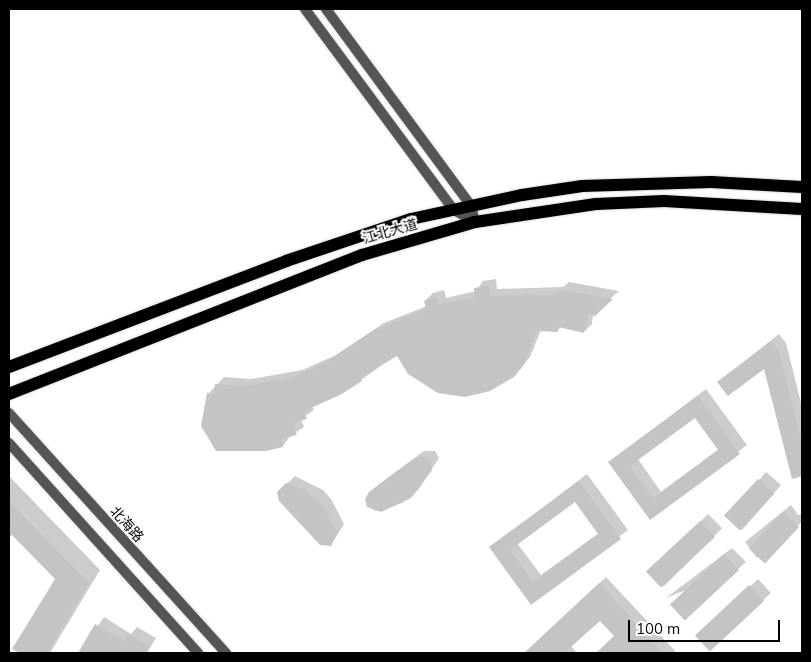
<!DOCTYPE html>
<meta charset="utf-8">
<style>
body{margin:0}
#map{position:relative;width:811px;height:662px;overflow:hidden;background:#fff;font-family:Mulish,"Noto Sans SC",sans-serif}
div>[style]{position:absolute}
.shadow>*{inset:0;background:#0003;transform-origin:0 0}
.building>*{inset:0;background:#c4c4c4;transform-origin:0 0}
.roads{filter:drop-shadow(0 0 1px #dbdbdb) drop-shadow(0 0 1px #dbdbdb)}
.tertiary>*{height:10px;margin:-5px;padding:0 5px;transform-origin:5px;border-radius:5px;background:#555}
.primary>*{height:12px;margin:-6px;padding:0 6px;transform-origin:6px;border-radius:6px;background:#000}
span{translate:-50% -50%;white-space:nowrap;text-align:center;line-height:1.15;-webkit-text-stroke:4px #fff;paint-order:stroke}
.street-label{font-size:14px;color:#000}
.frame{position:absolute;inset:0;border:10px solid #000;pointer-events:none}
.scale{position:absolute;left:628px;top:620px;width:152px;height:22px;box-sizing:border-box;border:2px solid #000;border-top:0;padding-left:6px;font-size:15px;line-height:18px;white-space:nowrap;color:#000;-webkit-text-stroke:4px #fff;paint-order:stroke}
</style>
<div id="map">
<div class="shadow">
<div style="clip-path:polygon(496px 279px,497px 289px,563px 287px,569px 282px,619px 291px,593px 314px,592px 324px,584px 332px,561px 327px,557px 331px,541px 330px,530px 357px,521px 368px,397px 354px,361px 380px,312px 406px,314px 410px,301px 419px,304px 427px,290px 436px,283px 446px,208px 394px,224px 377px,251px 379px,302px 370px,334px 356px,384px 323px,427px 306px,425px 301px,433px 293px,444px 290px,446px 298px,476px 291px,483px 281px)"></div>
<div style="clip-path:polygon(779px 334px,786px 343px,802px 407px,802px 475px,793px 477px,764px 367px,719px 382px)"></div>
<div style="clip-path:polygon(evenodd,706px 389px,747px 445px,650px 518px,609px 462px,706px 389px,695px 416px,719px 449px,661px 492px,638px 459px,695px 416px)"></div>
<div style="clip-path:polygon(424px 451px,435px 451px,439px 458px,418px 490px,402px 503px,375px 511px,366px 503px,378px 485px)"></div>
<div style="left:766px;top:472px;width:20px;height:59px;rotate:41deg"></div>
<div style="clip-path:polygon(evenodd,587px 474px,628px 530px,531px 603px,491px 547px,587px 474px,575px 500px,599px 533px,541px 575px,517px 543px,575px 500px)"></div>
<div style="clip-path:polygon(9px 476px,100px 570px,50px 653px,23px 653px,14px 648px,57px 578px,13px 534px,9px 538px)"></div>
<div style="clip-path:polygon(295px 476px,323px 490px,331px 499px,344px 524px,331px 545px,278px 492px)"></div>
<div style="clip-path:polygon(791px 505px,798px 515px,802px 514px,802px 522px,757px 558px,745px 542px)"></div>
<div style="left:708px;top:514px;width:20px;height:83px;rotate:45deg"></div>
<div style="clip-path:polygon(732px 548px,746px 562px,738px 569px,666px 598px)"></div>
<div style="clip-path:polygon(606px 577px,677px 653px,598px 653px,616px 636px,600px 619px,571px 646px,577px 653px,533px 653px,530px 650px)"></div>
<div style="left:758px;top:579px;width:19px;height:84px;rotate:47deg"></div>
<div style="clip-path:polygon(104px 617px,131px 634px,137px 627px,156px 638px,147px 653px,79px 653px)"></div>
</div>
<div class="building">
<div style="clip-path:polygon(489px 286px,490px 296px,554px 295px,560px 290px,613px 299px,595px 316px,588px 314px,584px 333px,558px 327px,558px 332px,537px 331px,523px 366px,514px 377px,490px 391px,465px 397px,438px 393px,408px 374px,397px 356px,360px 378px,362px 381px,340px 395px,304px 411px,307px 419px,292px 423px,297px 435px,281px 439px,283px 447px,266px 451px,216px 451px,201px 426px,207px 393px,214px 394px,215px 384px,243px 386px,293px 377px,325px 363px,375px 330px,426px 309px,424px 301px,436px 297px,439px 304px,475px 297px,474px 288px)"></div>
<div style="clip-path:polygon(771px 341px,779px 351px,802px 443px,802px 476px,792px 479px,764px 369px,728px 396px,717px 382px)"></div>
<div style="clip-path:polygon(evenodd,698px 396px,740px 454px,650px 520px,608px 462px,698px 396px,695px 418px,718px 450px,653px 498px,630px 466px,695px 418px)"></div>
<div style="clip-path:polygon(423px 456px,430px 461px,432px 470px,411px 498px,381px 512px,367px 507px,365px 499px,369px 492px,415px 458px)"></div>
<div style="left:758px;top:479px;width:22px;height:50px;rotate:43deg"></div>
<div style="clip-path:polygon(evenodd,579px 481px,621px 539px,531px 605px,489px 547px,579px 481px,575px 502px,598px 534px,533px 582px,510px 550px,575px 502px)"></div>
<div style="clip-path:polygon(286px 483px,306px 491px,324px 507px,337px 532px,331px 546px,320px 545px,279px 501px,277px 492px)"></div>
<div style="clip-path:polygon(9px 501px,89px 583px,47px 653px,20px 653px,12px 649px,55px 579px,9px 532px)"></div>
<div style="left:783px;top:512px;width:22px;height:50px;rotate:43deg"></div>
<div style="left:700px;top:521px;width:22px;height:74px;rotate:47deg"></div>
<div style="left:724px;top:554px;width:22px;height:74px;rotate:47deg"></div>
<div style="clip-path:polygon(599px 583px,663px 653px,596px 653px,614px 636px,600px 621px,564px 653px,524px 653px)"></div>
<div style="left:749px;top:585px;width:22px;height:74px;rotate:47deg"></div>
<div style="clip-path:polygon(95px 624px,124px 641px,129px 634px,149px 646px,145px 653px,78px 653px)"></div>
</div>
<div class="roads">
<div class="tertiary">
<div style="left:305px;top:9px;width:250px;rotate:53.5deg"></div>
<div style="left:454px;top:210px;width:24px;rotate:30deg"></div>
<div style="left:326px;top:9px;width:245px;rotate:53.6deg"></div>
<div style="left:471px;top:206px;width:16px;rotate:76deg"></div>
<div style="left:9px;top:413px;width:324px;rotate:47.9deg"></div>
<div style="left:9px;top:443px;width:283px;rotate:48deg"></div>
</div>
<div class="primary">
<div style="left:9px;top:367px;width:297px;rotate:-20.9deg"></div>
<div style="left:286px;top:261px;width:132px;rotate:-18.6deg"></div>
<div style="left:411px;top:219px;width:114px;rotate:-12.2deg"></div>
<div style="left:522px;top:195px;width:61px;rotate:-8.5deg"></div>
<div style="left:582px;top:186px;width:129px;rotate:-1.8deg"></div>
<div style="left:711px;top:182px;width:91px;rotate:3.1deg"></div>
<div style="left:9px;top:394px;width:379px;rotate:-21.5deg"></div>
<div style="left:362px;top:255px;width:118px;rotate:-16.3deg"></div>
<div style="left:475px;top:222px;width:122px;rotate:-8.5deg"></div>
<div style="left:596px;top:204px;width:68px;rotate:-2.5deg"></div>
<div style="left:664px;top:201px;width:138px;rotate:3.3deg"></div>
</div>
</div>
<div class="street-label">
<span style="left:390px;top:231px;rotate:-16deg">江北大道</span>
<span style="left:127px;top:524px;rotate:48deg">北海路</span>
</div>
<div class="frame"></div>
<div class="scale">100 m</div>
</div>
